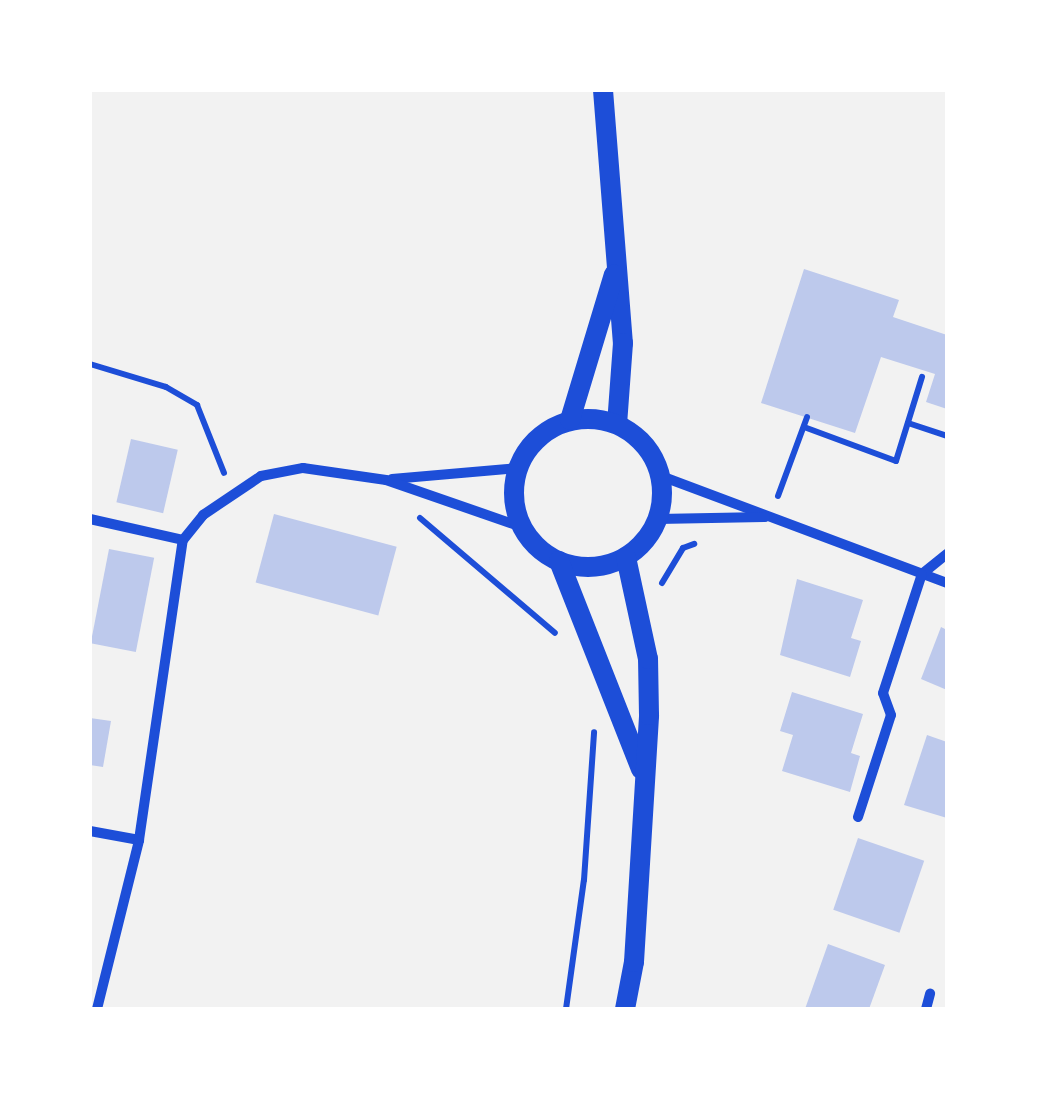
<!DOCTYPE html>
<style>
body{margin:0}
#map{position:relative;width:1037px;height:1099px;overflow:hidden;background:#f2f2f2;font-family:"Noto Sans",sans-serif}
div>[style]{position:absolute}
.building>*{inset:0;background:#bdc9ec;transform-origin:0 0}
.path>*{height:6px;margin:-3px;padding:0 3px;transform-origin:3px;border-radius:3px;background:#1d4ed8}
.minor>*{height:10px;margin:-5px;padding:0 5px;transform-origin:5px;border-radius:5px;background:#1d4ed8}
.secondary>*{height:20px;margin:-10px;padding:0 10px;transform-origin:10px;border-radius:10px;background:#1d4ed8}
.secondary>.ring{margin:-10px;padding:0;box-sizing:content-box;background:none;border:20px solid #1d4ed8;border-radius:50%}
span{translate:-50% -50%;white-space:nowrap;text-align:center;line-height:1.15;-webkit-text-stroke:10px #fff;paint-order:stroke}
.frame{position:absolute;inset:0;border:92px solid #fff;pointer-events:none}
</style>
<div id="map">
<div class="building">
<div style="clip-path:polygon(804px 269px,899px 300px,893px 317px,947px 335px,947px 409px,926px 402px,935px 374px,881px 357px,855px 433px,761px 403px)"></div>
<div style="left:131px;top:439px;width:48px;height:65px;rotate:13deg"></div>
<div style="left:274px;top:514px;width:127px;height:71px;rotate:15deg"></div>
<div style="left:109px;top:549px;width:46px;height:96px;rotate:11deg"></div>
<div style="clip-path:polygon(797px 579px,863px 600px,851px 638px,861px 641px,850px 677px,780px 655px)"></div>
<div style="clip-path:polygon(941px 627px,947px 630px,947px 690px,921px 679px)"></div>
<div style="clip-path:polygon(792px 692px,863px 714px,851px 753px,860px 756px,850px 792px,782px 771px,793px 735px,780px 731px)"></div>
<div style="clip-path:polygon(90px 718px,111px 721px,103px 767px,90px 765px)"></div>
<div style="clip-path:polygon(927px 735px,947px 742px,947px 818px,904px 805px)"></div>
<div style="left:858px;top:838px;width:70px;height:76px;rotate:19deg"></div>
<div style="clip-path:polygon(828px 944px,885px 965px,869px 1009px,805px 1009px)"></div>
</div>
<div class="path">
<div style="left:90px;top:364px;width:79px;rotate:16.8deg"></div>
<div style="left:166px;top:387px;width:36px;rotate:30deg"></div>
<div style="left:197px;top:405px;width:73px;rotate:68.3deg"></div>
<div style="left:908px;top:423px;width:41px;rotate:18.4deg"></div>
<div style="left:804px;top:427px;width:98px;rotate:20.3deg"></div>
<div style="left:896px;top:461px;width:88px;rotate:-72.8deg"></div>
<div style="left:778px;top:496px;width:84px;rotate:-69.8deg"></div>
<div style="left:420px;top:518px;width:177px;rotate:40.4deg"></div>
<div style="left:662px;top:583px;width:41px;rotate:-59deg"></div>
<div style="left:683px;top:548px;width:12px;rotate:-20deg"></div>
<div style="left:566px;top:1009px;width:130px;rotate:-82.1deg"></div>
<div style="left:584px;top:880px;width:148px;rotate:-86.1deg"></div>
</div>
<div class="minor">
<div style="left:661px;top:476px;width:305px;rotate:20.5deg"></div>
<div style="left:392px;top:479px;width:126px;rotate:-5deg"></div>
<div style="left:90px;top:519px;width:95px;rotate:12.7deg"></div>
<div style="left:658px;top:519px;width:107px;rotate:-1.1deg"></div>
<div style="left:922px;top:574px;width:32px;rotate:-39deg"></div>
<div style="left:858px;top:817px;width:107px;rotate:-72.1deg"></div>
<div style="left:891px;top:715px;width:23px;rotate:-110deg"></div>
<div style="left:883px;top:693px;width:125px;rotate:-71.9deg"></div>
<div style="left:90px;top:831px;width:50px;rotate:10.4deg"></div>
<div style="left:97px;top:1009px;width:174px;rotate:-76deg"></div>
<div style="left:139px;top:840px;width:303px;rotate:-81.7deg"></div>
<div style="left:183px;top:540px;width:32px;rotate:-51deg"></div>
<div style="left:203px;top:515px;width:70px;rotate:-33.9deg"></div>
<div style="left:261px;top:476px;width:43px;rotate:-10.8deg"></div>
<div style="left:303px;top:468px;width:84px;rotate:8.2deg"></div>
<div style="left:386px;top:480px;width:144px;rotate:19.1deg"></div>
<div style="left:926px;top:1009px;width:16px;rotate:-75deg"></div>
</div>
<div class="secondary">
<div style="left:603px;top:90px;width:254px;rotate:85.5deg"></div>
<div style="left:623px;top:343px;width:81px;rotate:94.2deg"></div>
<div class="ring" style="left:514px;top:419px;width:128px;height:128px"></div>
<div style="left:570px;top:420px;width:152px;rotate:-73.2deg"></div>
<div style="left:559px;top:561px;width:224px;rotate:68.5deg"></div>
<div style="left:625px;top:1009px;width:48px;rotate:-79.2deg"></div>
<div style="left:634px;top:962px;width:247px;rotate:-86.5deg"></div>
<div style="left:649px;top:715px;width:56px;rotate:-91deg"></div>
<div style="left:648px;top:659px;width:104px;rotate:-102.2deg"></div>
</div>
<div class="frame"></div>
</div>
